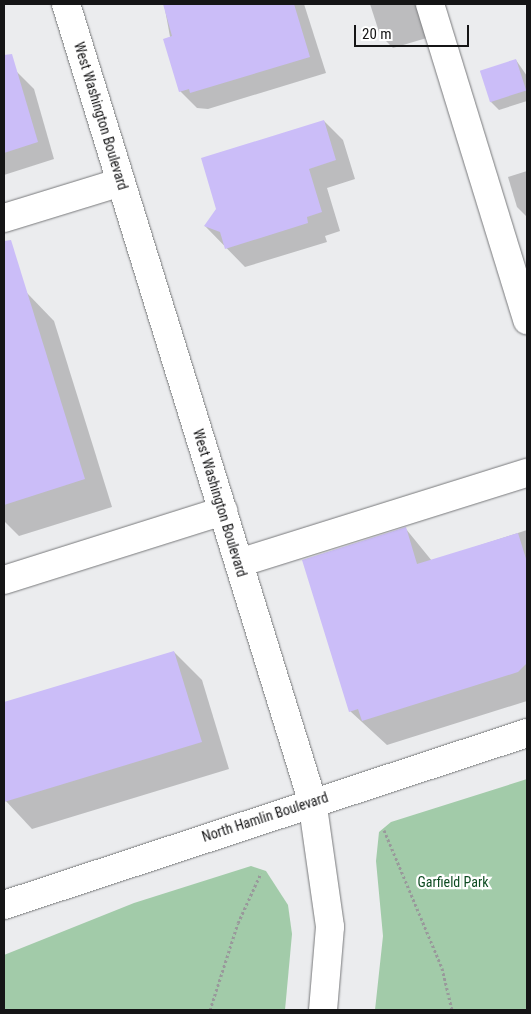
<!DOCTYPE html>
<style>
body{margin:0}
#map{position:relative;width:531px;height:1014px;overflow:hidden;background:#ebecee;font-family:"Roboto Condensed",sans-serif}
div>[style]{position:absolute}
.green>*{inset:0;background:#a2cba9}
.shadow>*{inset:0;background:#0003}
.building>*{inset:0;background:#cbbdf8;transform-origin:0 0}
.path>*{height:3px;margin-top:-1.5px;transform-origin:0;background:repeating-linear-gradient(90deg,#99999b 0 2.5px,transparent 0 5px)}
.roads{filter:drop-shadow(0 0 1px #78797b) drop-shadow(0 0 1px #78797b)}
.minor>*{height:28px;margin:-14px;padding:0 14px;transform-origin:14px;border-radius:14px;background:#fff}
span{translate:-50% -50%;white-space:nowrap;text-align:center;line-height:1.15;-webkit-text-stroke:4.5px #fff;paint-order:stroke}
.street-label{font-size:14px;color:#151516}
.park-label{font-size:14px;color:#0e4b22}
.frame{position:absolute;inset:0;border:5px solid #151516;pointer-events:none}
.scale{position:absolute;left:354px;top:25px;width:115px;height:22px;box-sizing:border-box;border:2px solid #151516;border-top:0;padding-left:6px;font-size:15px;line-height:18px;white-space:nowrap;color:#151516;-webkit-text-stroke:4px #fff;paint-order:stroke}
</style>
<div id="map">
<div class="green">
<div style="clip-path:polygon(527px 779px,527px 1010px,375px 1010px,383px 936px,376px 861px,379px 832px,391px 822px)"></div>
<div style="clip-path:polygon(251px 866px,266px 871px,288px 905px,292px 934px,285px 1010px,4px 1010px,4px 955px,134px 903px)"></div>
</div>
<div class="shadow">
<div style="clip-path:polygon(164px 4px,304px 4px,326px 73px,208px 109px,197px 108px,180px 91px)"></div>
<div style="clip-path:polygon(370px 4px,419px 4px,430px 37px,393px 48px,380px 35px)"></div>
<div style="clip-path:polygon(516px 60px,527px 76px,527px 101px,499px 110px,490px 101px)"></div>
<div style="clip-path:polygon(17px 72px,34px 89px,54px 159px,4px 175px,4px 77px)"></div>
<div style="clip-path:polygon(324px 121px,343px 140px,355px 179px,327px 188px,340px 231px,325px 236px,327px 242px,245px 267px,205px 226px)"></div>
<div style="clip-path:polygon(527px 171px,527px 216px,526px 216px,517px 207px,508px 177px)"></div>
<div style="clip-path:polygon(27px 293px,54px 321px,112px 507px,19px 536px,4px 521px,4px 301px)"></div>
<div style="clip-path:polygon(406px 529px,432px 561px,527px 530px,527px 701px,387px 745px,350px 711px)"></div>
<div style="clip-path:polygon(174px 652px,202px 680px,229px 769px,32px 829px,4px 799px,4px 703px)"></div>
</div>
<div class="building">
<div style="clip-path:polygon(163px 4px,294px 4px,310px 57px,190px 93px,189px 89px,179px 92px,163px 39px,172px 36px)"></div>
<div style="clip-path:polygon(12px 54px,38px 142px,4px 153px,4px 55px)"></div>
<div style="left:516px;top:59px;width:33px;height:38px;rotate:72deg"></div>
<div style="clip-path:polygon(324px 120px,336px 160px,309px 169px,322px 212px,307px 217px,308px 223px,225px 249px,220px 232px,204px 226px,216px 209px,201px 158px)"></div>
<div style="clip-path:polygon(11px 240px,85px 479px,4px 505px,4px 241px)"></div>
<div style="clip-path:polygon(406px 527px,417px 564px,518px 533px,527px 562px,527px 663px,518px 672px,362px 721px,358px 709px,349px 712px,302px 560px)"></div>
<div style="clip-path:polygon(174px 651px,202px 742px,4px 802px,4px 702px)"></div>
</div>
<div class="path">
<div style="left:384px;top:830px;width:150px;rotate:67.2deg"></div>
<div style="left:442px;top:968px;width:43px;rotate:76.6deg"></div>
<div style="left:210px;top:1010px;width:91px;rotate:-72.2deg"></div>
<div style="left:238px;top:923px;width:55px;rotate:-65.3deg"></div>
</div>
<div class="roads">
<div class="minor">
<div style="left:66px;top:4px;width:833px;rotate:72.83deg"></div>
<div style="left:312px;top:800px;width:128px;rotate:81.9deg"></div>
<div style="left:330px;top:927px;width:83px;rotate:94.8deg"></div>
<div style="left:430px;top:4px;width:331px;rotate:72.9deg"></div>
<div style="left:4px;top:218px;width:122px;rotate:-17.1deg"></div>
<div style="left:239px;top:563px;width:302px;rotate:-17.4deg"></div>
<div style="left:4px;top:580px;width:230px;rotate:-17.5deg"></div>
<div style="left:4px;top:905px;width:551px;rotate:-18.2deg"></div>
</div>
</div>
<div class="street-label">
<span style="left:101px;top:116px;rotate:73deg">West Washington Boulevard</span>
<span style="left:220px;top:503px;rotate:73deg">West Washington Boulevard</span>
<span style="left:265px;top:817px;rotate:-18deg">North Hamlin Boulevard</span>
</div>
<div class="park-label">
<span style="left:453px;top:882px">Garfield Park</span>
</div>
<div class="frame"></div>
<div class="scale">20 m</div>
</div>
